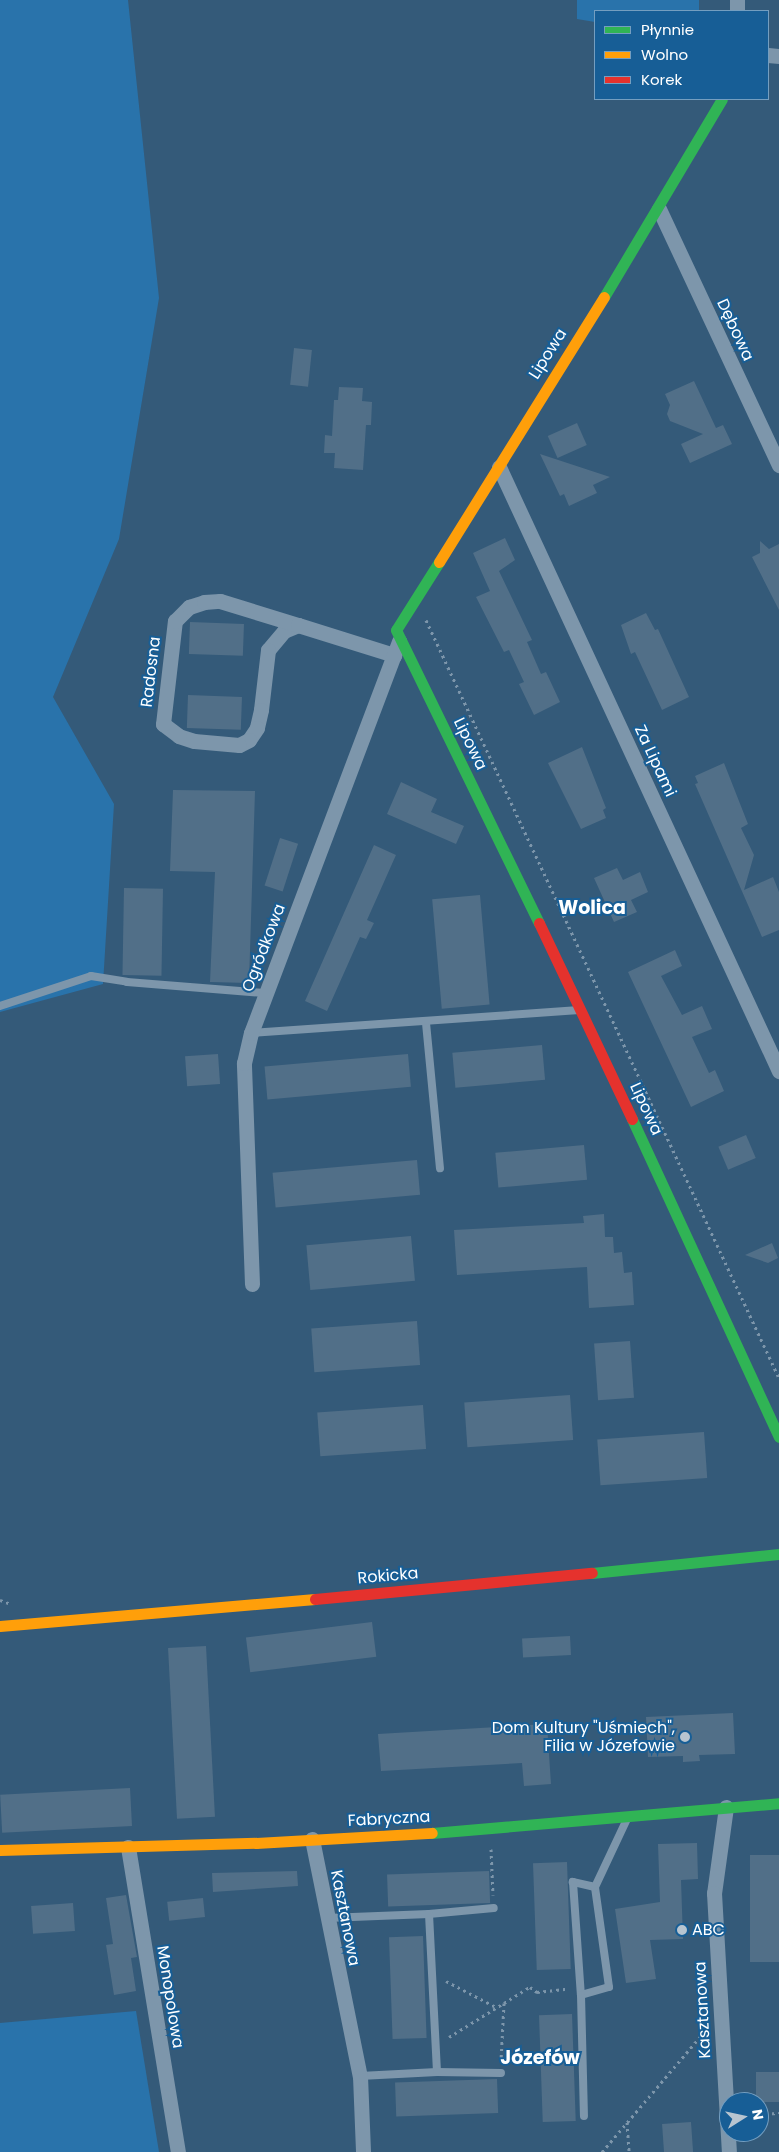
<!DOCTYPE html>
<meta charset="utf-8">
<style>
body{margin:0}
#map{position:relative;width:779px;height:2152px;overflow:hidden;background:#345a79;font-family:Poppins,sans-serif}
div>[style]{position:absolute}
.green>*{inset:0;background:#2973ab}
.building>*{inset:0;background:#516f88;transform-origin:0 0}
.path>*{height:3px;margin-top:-1.5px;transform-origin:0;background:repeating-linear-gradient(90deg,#7d96ab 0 2.5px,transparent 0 6.5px)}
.lane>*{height:8px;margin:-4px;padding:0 4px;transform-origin:4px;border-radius:4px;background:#7d96ab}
.street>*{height:15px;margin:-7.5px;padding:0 7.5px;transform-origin:7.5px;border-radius:7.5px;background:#7d96ab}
.fast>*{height:11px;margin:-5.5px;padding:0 5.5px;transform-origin:5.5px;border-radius:5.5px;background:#30b455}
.slow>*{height:11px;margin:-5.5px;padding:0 5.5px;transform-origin:5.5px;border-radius:5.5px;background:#ff9f0a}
.jam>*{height:11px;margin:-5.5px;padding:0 5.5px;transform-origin:5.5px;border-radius:5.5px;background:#e5322d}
.dots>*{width:14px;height:14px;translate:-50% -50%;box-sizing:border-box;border:2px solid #175e96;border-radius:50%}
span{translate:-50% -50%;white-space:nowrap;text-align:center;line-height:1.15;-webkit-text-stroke:4px #175e96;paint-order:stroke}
.street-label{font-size:16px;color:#fff}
.poi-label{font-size:16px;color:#fff}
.right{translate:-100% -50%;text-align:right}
.left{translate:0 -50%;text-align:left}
.quarter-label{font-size:19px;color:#fff;font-weight:700}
.legend{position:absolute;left:594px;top:10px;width:175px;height:90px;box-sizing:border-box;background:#175e96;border:1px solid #749ec0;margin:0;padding:6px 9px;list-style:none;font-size:15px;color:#fff}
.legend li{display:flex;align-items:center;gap:10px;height:25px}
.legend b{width:25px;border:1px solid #749ec0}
.north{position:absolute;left:719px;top:2092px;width:50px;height:50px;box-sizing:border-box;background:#175e96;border:1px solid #749ec0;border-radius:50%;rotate:80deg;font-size:14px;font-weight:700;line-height:20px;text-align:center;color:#fff}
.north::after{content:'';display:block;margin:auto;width:18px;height:22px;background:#b8c5d0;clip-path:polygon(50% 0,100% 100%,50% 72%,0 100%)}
</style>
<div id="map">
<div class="green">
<div style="clip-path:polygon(0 0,128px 0,159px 298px,119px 539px,53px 697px,114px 804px,103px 984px,0 1012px)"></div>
<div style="clip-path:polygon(577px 0,699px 0,699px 11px,595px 11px,595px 22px,577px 19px)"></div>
<div style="clip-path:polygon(136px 2011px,159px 2152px,0 2152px,0 2023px)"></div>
</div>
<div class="building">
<div style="left:294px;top:348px;width:18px;height:37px;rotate:6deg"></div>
<div style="clip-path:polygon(694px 381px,716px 428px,723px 425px,732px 444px,690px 463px,681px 444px,703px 434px,670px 421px,667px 414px,670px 405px,665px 394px)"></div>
<div style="clip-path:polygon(339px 387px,363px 388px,362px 401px,372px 402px,371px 425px,366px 425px,363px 470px,334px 468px,335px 453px,324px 453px,325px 435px,332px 436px,334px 400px,338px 400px)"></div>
<div style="left:577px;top:423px;width:24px;height:32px;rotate:66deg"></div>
<div style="clip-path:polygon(540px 454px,610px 477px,593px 485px,597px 493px,569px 506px,564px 494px,560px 496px)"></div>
<div style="clip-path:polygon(505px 538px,515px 560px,499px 571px,532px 640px,527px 642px,541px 674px,546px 672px,560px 702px,534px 715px,519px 684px,524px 682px,509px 650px,504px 652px,476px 597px,490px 591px,473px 553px)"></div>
<div style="clip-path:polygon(760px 541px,769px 549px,779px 544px,779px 610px,752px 557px,760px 553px)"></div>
<div style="clip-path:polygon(646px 613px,655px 630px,658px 629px,689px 697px,662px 710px,635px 652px,631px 654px,621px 625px)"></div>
<div style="left:190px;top:622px;width:54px;height:32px;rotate:2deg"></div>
<div style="left:188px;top:695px;width:54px;height:33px;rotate:2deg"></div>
<div style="clip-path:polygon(582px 747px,606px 808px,603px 810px,606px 818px,581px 829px,548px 763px)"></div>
<div style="clip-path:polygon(724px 763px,748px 824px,741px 828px,754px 855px,744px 890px,773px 877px,779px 892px,779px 930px,762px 937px,695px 784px,698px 783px,695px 776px)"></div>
<div style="clip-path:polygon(401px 782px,437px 799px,431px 812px,464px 826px,456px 844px,387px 814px)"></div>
<div style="clip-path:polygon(173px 790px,255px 791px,249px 983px,210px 982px,215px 872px,170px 871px)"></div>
<div style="left:280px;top:838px;width:19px;height:50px;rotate:18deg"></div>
<div style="clip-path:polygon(374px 845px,396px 855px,367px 920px,374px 923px,366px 939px,360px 937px,327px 1011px,305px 1001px)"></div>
<div style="clip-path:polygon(617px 868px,623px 880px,640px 872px,648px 892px,631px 900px,637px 912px,614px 922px,594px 878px)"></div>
<div style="left:124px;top:888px;width:39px;height:87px;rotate:1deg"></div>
<div style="left:480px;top:895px;width:110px;height:48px;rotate:85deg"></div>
<div style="clip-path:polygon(675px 950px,682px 966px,661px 976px,682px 1015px,702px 1006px,712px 1029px,692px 1037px,709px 1073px,715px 1070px,724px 1091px,691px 1107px,628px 972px)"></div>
<div style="left:542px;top:1045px;width:35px;height:90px;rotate:85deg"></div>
<div style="left:218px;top:1054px;width:30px;height:33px;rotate:86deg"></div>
<div style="left:408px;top:1054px;width:33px;height:144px;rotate:85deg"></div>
<div style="left:746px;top:1135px;width:25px;height:30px;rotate:67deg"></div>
<div style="left:584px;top:1145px;width:35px;height:89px;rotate:85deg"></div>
<div style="left:417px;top:1160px;width:35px;height:145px;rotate:85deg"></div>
<div style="clip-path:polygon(604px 1214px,605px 1237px,613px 1237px,614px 1253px,622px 1252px,624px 1273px,632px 1272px,634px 1305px,589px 1308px,587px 1267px,457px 1275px,454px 1230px,584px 1223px,583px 1216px)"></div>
<div style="left:411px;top:1236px;width:45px;height:105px;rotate:85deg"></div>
<div style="clip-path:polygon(772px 1243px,778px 1258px,768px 1263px,745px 1255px)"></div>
<div style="left:417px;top:1321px;width:44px;height:106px;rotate:86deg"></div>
<div style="left:630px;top:1341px;width:57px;height:36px;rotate:86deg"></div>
<div style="left:570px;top:1395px;width:45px;height:106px;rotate:86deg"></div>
<div style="left:423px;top:1405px;width:44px;height:106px;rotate:86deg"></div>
<div style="left:704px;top:1432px;width:46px;height:107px;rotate:86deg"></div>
<div style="left:372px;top:1622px;width:35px;height:127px;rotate:83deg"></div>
<div style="left:570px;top:1636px;width:19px;height:48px;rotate:87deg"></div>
<div style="left:206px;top:1646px;width:171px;height:38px;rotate:87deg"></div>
<div style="clip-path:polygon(733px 1713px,735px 1754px,699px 1755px,700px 1761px,683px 1762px,683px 1756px,648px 1757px,646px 1717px)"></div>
<div style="clip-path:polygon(547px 1724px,551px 1784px,524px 1786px,522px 1763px,381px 1771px,378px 1734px)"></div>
<div style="left:130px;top:1788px;width:38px;height:130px;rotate:87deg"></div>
<div style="clip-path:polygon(697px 1843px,698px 1879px,681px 1880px,683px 1939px,650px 1940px,656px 1979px,626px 1983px,615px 1909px,660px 1902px,658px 1844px)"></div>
<div style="left:779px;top:1855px;width:107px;height:29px;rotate:90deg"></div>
<div style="left:567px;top:1862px;width:107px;height:34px;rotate:88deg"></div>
<div style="clip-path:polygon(297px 1871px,298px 1886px,213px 1892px,212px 1873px)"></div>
<div style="left:489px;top:1871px;width:32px;height:102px;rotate:88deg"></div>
<div style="clip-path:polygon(126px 1895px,137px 1957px,131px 1958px,136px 1991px,114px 1995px,106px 1945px,113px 1944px,106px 1898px)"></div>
<div style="left:203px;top:1898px;width:19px;height:36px;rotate:84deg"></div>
<div style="left:73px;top:1903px;width:28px;height:42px;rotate:86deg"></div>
<div style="left:423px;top:1936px;width:102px;height:34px;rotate:88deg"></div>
<div style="left:572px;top:2014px;width:107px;height:33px;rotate:88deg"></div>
<div style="left:779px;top:2072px;width:30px;height:23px;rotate:90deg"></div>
<div style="left:497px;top:2079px;width:34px;height:102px;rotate:88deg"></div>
<div style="left:691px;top:2122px;width:30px;height:29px;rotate:86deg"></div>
</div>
<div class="path">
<div style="left:426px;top:620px;width:836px;rotate:65.03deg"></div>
<div style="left:0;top:1600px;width:12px;rotate:20deg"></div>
<div style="left:491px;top:1849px;width:46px;rotate:87.5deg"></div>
<div style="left:446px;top:1981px;width:56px;rotate:27.5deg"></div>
<div style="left:504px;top:2003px;width:31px;rotate:-32deg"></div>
<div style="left:530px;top:1987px;width:9px;rotate:36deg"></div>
<div style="left:537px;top:1992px;width:30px;rotate:-6deg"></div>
<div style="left:449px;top:2037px;width:65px;rotate:-31.7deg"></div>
<div style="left:504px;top:2003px;width:57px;rotate:93deg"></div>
<div style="left:759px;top:2114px;width:20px;rotate:-3deg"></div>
<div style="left:627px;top:2122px;width:30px;rotate:86deg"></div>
<div style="left:602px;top:2152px;width:159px;rotate:-49.6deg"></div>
</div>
<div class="lane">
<div style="left:0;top:1006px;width:96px;rotate:-18.2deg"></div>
<div style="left:91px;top:976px;width:36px;rotate:9deg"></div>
<div style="left:127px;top:982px;width:138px;rotate:4.6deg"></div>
<div style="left:426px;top:1023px;width:146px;rotate:84.5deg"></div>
<div style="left:251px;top:1033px;width:329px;rotate:-4deg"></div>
<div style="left:595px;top:1887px;width:23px;rotate:-167deg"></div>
<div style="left:573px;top:1882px;width:113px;rotate:86deg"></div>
<div style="left:581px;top:1995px;width:29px;rotate:-16deg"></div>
<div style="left:609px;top:1987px;width:101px;rotate:-98deg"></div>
<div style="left:595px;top:1887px;width:75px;rotate:-64.8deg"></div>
<div style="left:429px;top:1914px;width:65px;rotate:-5.3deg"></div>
<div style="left:327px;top:1918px;width:102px;rotate:-2.2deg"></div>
<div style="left:429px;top:1914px;width:158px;rotate:87.1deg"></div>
<div style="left:437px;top:2072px;width:77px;rotate:177deg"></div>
<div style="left:581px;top:1995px;width:121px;rotate:88.6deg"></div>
<div style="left:437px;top:2072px;width:64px;rotate:0.9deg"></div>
</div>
<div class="street">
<div style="left:737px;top:11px;width:11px;rotate:-90deg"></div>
<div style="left:768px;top:55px;width:11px;rotate:5deg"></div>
<div style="left:659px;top:209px;width:283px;rotate:64.9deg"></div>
<div style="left:499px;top:467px;width:666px;rotate:65.13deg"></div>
<div style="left:298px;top:625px;width:15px;rotate:157deg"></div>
<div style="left:284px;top:631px;width:25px;rotate:130deg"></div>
<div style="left:268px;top:650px;width:60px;rotate:96.7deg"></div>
<div style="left:261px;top:710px;width:18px;rotate:103deg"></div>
<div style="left:257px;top:728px;width:14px;rotate:124deg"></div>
<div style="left:249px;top:740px;width:11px;rotate:153deg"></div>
<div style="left:239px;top:745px;width:45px;rotate:-174.9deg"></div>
<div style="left:194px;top:741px;width:16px;rotate:-162deg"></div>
<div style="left:179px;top:736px;width:20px;rotate:-143deg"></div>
<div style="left:163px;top:724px;width:104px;rotate:-83.4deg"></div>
<div style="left:175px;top:621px;width:20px;rotate:-45deg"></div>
<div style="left:189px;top:607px;width:16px;rotate:-18deg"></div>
<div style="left:204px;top:602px;width:16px;rotate:-4deg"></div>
<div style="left:220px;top:601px;width:82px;rotate:17.1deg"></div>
<div style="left:298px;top:625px;width:101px;rotate:17.4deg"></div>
<div style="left:252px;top:1284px;width:221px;rotate:-92.1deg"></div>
<div style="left:244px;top:1063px;width:31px;rotate:-77deg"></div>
<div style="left:251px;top:1033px;width:419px;rotate:-69.3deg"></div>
<div style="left:726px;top:1807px;width:87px;rotate:97.9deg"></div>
<div style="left:714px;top:1893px;width:259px;rotate:86.7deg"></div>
<div style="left:312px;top:1839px;width:242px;rotate:78.6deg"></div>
<div style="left:360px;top:2076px;width:76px;rotate:87.7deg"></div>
<div style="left:128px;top:1847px;width:309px;rotate:80.7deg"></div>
</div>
<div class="fast">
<div style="left:604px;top:297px;width:230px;rotate:-59.2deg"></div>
<div style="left:439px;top:562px;width:80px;rotate:122.3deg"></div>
<div style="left:396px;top:630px;width:326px;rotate:64deg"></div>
<div style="left:632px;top:1119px;width:350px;rotate:65.2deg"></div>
<div style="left:592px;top:1573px;width:188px;rotate:-5.8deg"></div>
<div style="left:432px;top:1833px;width:348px;rotate:-4.9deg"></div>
</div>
<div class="slow">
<div style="left:439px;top:562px;width:312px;rotate:-58.1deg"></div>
<div style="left:0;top:1626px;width:316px;rotate:-4.9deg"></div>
<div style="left:0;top:1850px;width:256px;rotate:-1.6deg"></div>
<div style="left:256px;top:1843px;width:176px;rotate:-3.3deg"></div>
</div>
<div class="jam">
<div style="left:539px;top:923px;width:217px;rotate:64.6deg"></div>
<div style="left:315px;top:1599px;width:278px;rotate:-5.4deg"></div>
</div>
<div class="dots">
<div style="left:685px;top:1737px;background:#b8c5d0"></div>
<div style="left:682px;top:1930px;background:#b8c5d0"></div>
</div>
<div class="street-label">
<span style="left:735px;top:330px;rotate:65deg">Dębowa</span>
<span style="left:548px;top:354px;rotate:-58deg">Lipowa</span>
<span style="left:151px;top:672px;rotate:-83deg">Radosna</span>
<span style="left:470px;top:744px;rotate:64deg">Lipowa</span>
<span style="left:655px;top:761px;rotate:65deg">Za Lipami</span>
<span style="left:264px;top:948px;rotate:-69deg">Ogródkowa</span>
<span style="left:646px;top:1109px;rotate:65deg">Lipowa</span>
<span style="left:388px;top:1576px;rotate:-5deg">Rokicka</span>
<span style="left:389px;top:1819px;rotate:-3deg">Fabryczna</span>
<span style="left:345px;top:1918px;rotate:79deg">Kasztanowa</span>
<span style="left:170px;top:1997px;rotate:81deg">Monopolowa</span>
<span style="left:703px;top:2010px;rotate:-93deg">Kasztanowa</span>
</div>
<div class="poi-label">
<span class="right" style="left:675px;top:1737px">Dom Kultury "Uśmiech",<br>Filia w Józefowie</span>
<span class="left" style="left:692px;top:1930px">ABC</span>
</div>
<div class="quarter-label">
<span style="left:592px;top:908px">Wolica</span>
<span style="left:540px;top:2058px">Józefów</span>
</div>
<ul class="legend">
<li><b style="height:6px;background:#30b455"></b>Płynnie</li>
<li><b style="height:6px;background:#ff9f0a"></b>Wolno</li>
<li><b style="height:6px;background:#e5322d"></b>Korek</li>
</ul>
<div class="north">N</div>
</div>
